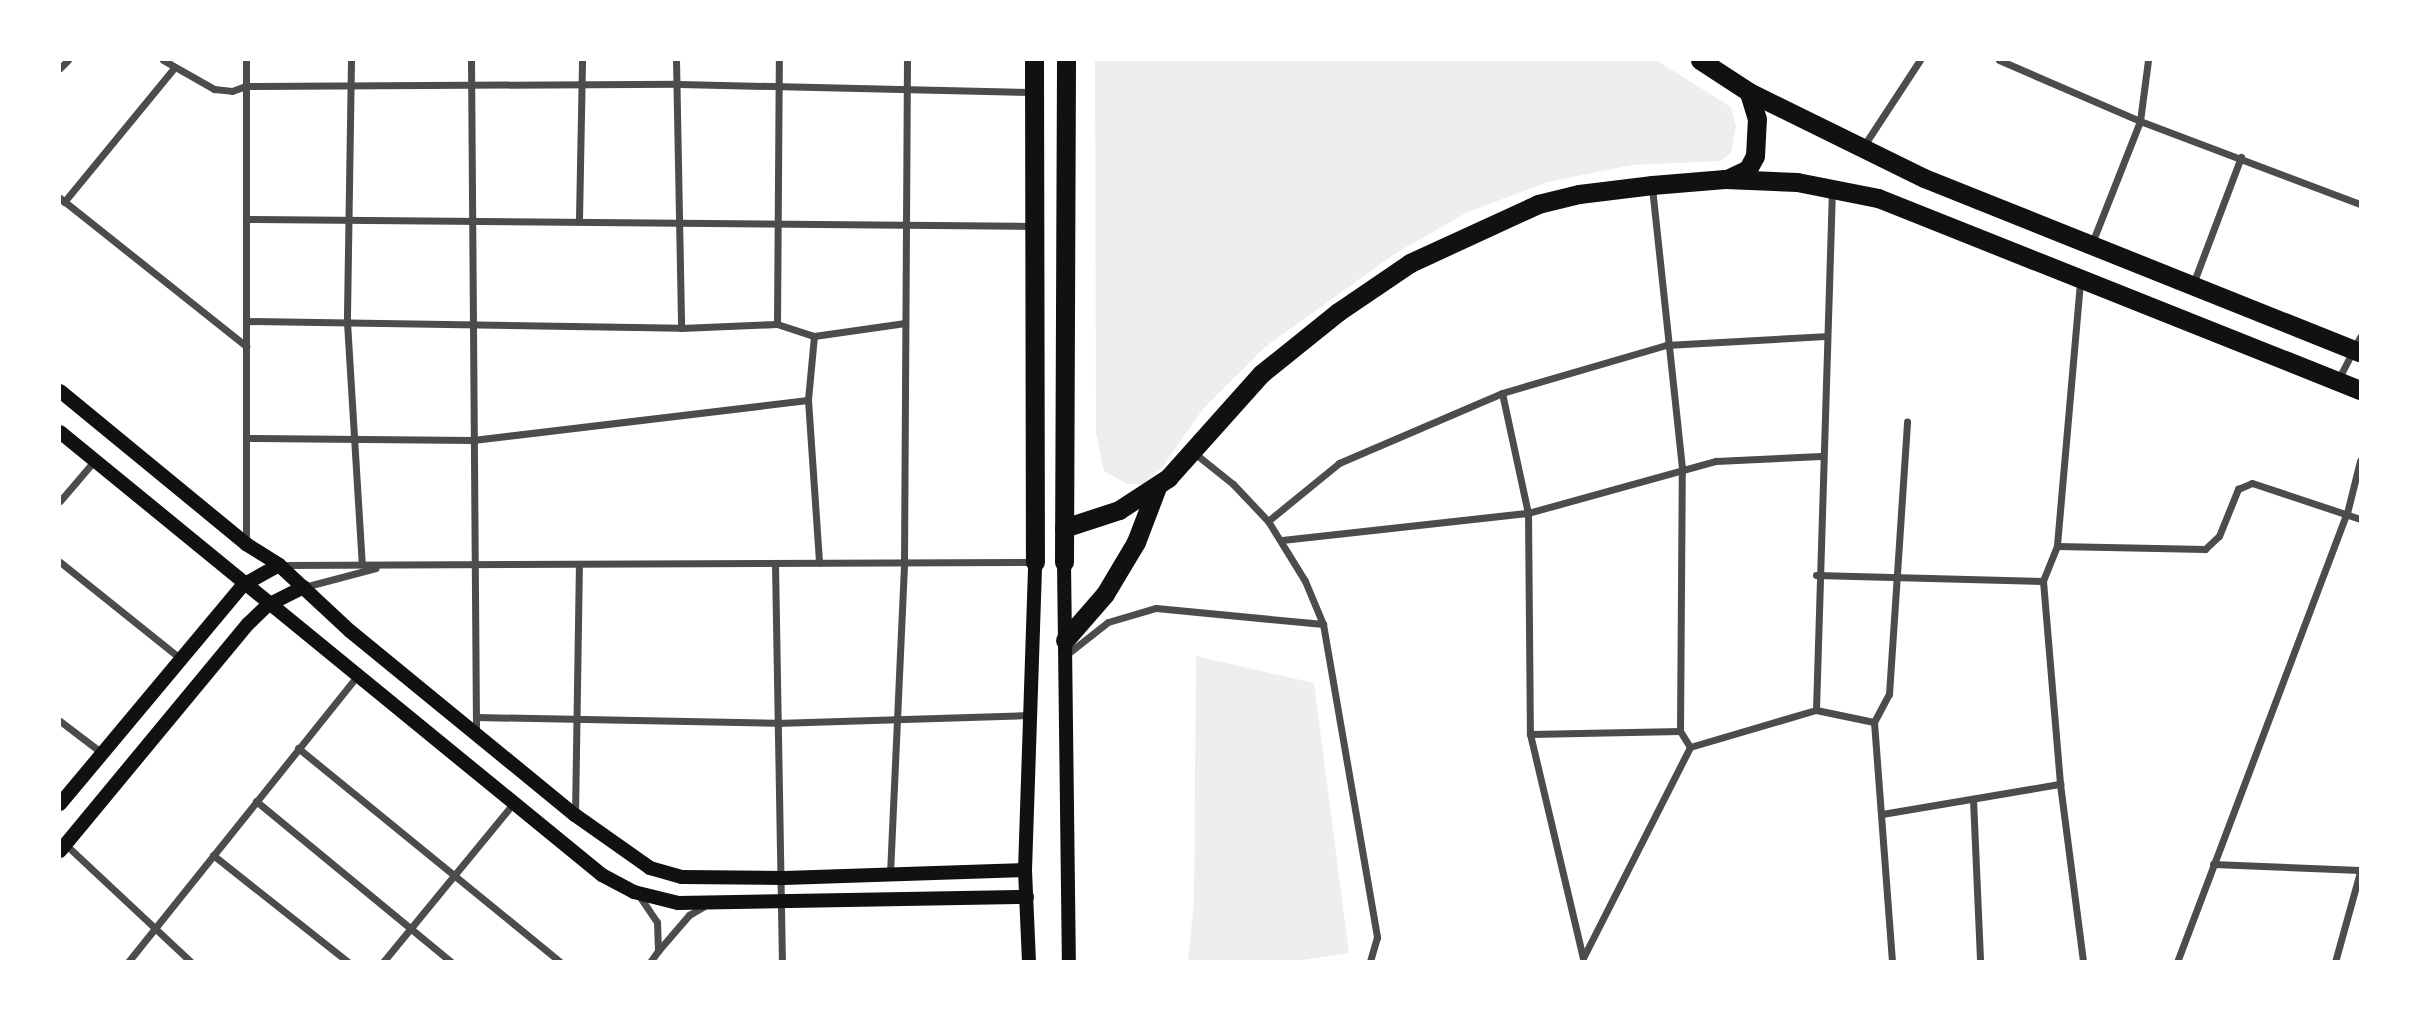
<!DOCTYPE html>
<style>
body{margin:0}
#map{position:relative;width:2420px;height:1021px;overflow:hidden;background:#fff;font-family:"Golos Text",sans-serif}
div>[style]{position:absolute}
.green>*{inset:0;background:#eee}
.minor>*{height:7px;margin:-3.5px;padding:0 3.5px;transform-origin:3.5px;border-radius:3.5px;background:#4c4c4c}
.secondary>*{height:14px;margin:-7px;padding:0 7px;transform-origin:7px;border-radius:7px;background:#111}
.trunk>*{height:19px;margin:-9.5px;padding:0 9.5px;transform-origin:9.5px;border-radius:9.5px;background:#111}
span{translate:-50% -50%;white-space:nowrap;text-align:center;line-height:1.15;-webkit-text-stroke:5px #fff;paint-order:stroke}
.frame{position:absolute;inset:0;border:61px solid #fff;pointer-events:none}
</style>
<div id="map">
<div class="green">
<div style="clip-path:polygon(1095px 60px,1656px 60px,1731px 107px,1736px 126px,1731px 153px,1721px 161px,1632px 165px,1548px 182px,1468px 212px,1396px 253px,1265px 347px,1203px 409px,1161px 469px,1143px 484px,1127px 484px,1104px 471px,1096px 433px)"></div>
<div style="clip-path:polygon(1196px 656px,1314px 683px,1349px 953px,1289px 962px,1188px 961px,1194px 901px)"></div>
</div>
<div class="minor">
<div style="left:163px;top:60px;width:59px;rotate:29.6deg"></div>
<div style="left:214px;top:89px;width:18px;rotate:6deg"></div>
<div style="left:232px;top:91px;width:15px;rotate:-20deg"></div>
<div style="left:246px;top:86px;width:433px;rotate:-0.3deg"></div>
<div style="left:679px;top:84px;width:353px;rotate:1.3deg"></div>
<div style="left:246px;top:60px;width:482px;rotate:90deg"></div>
<div style="left:351px;top:60px;width:262px;rotate:90.9deg"></div>
<div style="left:347px;top:322px;width:243px;rotate:86.5deg"></div>
<div style="left:471px;top:60px;width:672px;rotate:89.57deg"></div>
<div style="left:676px;top:60px;width:268px;rotate:88.9deg"></div>
<div style="left:1999px;top:60px;width:154px;rotate:23.4deg"></div>
<div style="left:2140px;top:121px;width:235px;rotate:20.7deg"></div>
<div style="left:60px;top:68px;width:11px;rotate:-45deg"></div>
<div style="left:1863px;top:147px;width:104px;rotate:-56.8deg"></div>
<div style="left:1832px;top:189px;width:521px;rotate:91.76deg"></div>
<div style="left:1816px;top:710px;width:59px;rotate:11.7deg"></div>
<div style="left:1874px;top:722px;width:241px;rotate:85.7deg"></div>
<div style="left:60px;top:198px;width:238px;rotate:38.5deg"></div>
<div style="left:64px;top:202px;width:173px;rotate:-50.6deg"></div>
<div style="left:246px;top:219px;width:786px;rotate:0.51deg"></div>
<div style="left:579px;top:219px;width:159px;rotate:-88.9deg"></div>
<div style="left:2092px;top:243px;width:131px;rotate:-68.5deg"></div>
<div style="left:2140px;top:121px;width:62px;rotate:-82.5deg"></div>
<div style="left:2080px;top:282px;width:265px;rotate:95deg"></div>
<div style="left:2057px;top:546px;width:38px;rotate:112deg"></div>
<div style="left:2043px;top:581px;width:204px;rotate:85.2deg"></div>
<div style="left:2060px;top:784px;width:179px;rotate:82.6deg"></div>
<div style="left:2193px;top:284px;width:136px;rotate:-69.3deg"></div>
<div style="left:247px;top:321px;width:434px;rotate:0.9deg"></div>
<div style="left:681px;top:328px;width:96px;rotate:-2.4deg"></div>
<div style="left:777px;top:324px;width:39px;rotate:18deg"></div>
<div style="left:814px;top:336px;width:92px;rotate:-8.1deg"></div>
<div style="left:777px;top:324px;width:264px;rotate:-89.6deg"></div>
<div style="left:814px;top:336px;width:64px;rotate:95.4deg"></div>
<div style="left:808px;top:400px;width:163px;rotate:86.1deg"></div>
<div style="left:2338px;top:380px;width:48px;rotate:-62.9deg"></div>
<div style="left:1502px;top:393px;width:123px;rotate:77.8deg"></div>
<div style="left:1528px;top:513px;width:221px;rotate:89.5deg"></div>
<div style="left:1530px;top:734px;width:230px;rotate:76.7deg"></div>
<div style="left:246px;top:438px;width:227px;rotate:0.5deg"></div>
<div style="left:473px;top:440px;width:337px;rotate:-6.8deg"></div>
<div style="left:1193px;top:452px;width:51px;rotate:38.7deg"></div>
<div style="left:1233px;top:484px;width:51px;rotate:46.6deg"></div>
<div style="left:1268px;top:521px;width:70px;rotate:58.3deg"></div>
<div style="left:1305px;top:581px;width:47px;rotate:67.3deg"></div>
<div style="left:1323px;top:624px;width:318px;rotate:80.2deg"></div>
<div style="left:1377px;top:937px;width:26px;rotate:106deg"></div>
<div style="left:60px;top:501px;width:52px;rotate:-49.6deg"></div>
<div style="left:1268px;top:521px;width:92px;rotate:-39.2deg"></div>
<div style="left:1339px;top:463px;width:177px;rotate:-23.2deg"></div>
<div style="left:1502px;top:393px;width:171px;rotate:-16.3deg"></div>
<div style="left:1666px;top:345px;width:159px;rotate:-3.2deg"></div>
<div style="left:1282px;top:540px;width:247px;rotate:-6.3deg"></div>
<div style="left:1528px;top:513px;width:195px;rotate:-15.5deg"></div>
<div style="left:1716px;top:461px;width:105px;rotate:-2.7deg"></div>
<div style="left:2057px;top:546px;width:148px;rotate:1.2deg"></div>
<div style="left:2205px;top:549px;width:19px;rotate:-43deg"></div>
<div style="left:2219px;top:536px;width:51px;rotate:-68deg"></div>
<div style="left:2238px;top:489px;width:15px;rotate:-23deg"></div>
<div style="left:2252px;top:483px;width:114px;rotate:18.4deg"></div>
<div style="left:60px;top:562px;width:155px;rotate:38.7deg"></div>
<div style="left:775px;top:564px;width:398px;rotate:89deg"></div>
<div style="left:283px;top:565px;width:751px;rotate:-0.23deg"></div>
<div style="left:1816px;top:575px;width:227px;rotate:1.5deg"></div>
<div style="left:304px;top:587px;width:74px;rotate:-14.8deg"></div>
<div style="left:1066px;top:655px;width:53px;rotate:-38.2deg"></div>
<div style="left:1108px;top:622px;width:50px;rotate:-16.3deg"></div>
<div style="left:1156px;top:608px;width:168px;rotate:5.5deg"></div>
<div style="left:476px;top:717px;width:300px;rotate:1.1deg"></div>
<div style="left:776px;top:723px;width:252px;rotate:-1.8deg"></div>
<div style="left:60px;top:721px;width:53px;rotate:37.3deg"></div>
<div style="left:1874px;top:722px;width:32px;rotate:-62deg"></div>
<div style="left:1889px;top:694px;width:273px;rotate:-86.2deg"></div>
<div style="left:1530px;top:734px;width:150px;rotate:-1.1deg"></div>
<div style="left:1690px;top:747px;width:131px;rotate:-16.4deg"></div>
<div style="left:298px;top:748px;width:338px;rotate:39.2deg"></div>
<div style="left:1973px;top:799px;width:163px;rotate:87.5deg"></div>
<div style="left:256px;top:801px;width:253px;rotate:39.5deg"></div>
<div style="left:1882px;top:814px;width:181px;rotate:-9.6deg"></div>
<div style="left:575px;top:815px;width:251px;rotate:-89.1deg"></div>
<div style="left:65px;top:844px;width:173px;rotate:43.1deg"></div>
<div style="left:213px;top:855px;width:172px;rotate:38.4deg"></div>
<div style="left:2213px;top:864px;width:147px;rotate:2.3deg"></div>
<div style="left:890px;top:874px;width:311px;rotate:-87.4deg"></div>
<div style="left:904px;top:563px;width:503px;rotate:-89.66deg"></div>
<div style="left:640px;top:897px;width:30px;rotate:56deg"></div>
<div style="left:657px;top:922px;width:29px;rotate:88deg"></div>
<div style="left:658px;top:951px;width:48px;rotate:-49.3deg"></div>
<div style="left:689px;top:915px;width:16px;rotate:-30deg"></div>
<div style="left:1583px;top:958px;width:237px;rotate:-63.1deg"></div>
<div style="left:1690px;top:747px;width:19px;rotate:-122deg"></div>
<div style="left:1680px;top:731px;width:263px;rotate:-89.6deg"></div>
<div style="left:1682px;top:468px;width:284px;rotate:-96.1deg"></div>
<div style="left:128px;top:962px;width:365px;rotate:-51.3deg"></div>
<div style="left:383px;top:962px;width:205px;rotate:-50.6deg"></div>
<div style="left:650px;top:962px;width:14px;rotate:-54deg"></div>
<div style="left:2177px;top:962px;width:480px;rotate:-69.3deg"></div>
<div style="left:2347px;top:513px;width:54px;rotate:-76deg"></div>
<div style="left:2335px;top:962px;width:93px;rotate:-74.5deg"></div>
</div>
<div class="secondary">
<div style="left:60px;top:391px;width:241px;rotate:39.4deg"></div>
<div style="left:246px;top:544px;width:39px;rotate:32deg"></div>
<div style="left:279px;top:565px;width:97px;rotate:42.9deg"></div>
<div style="left:350px;top:631px;width:291px;rotate:39.3deg"></div>
<div style="left:575px;top:815px;width:92px;rotate:35.2deg"></div>
<div style="left:650px;top:868px;width:33px;rotate:16deg"></div>
<div style="left:682px;top:877px;width:102px;rotate:0.6deg"></div>
<div style="left:784px;top:878px;width:241px;rotate:-1.9deg"></div>
<div style="left:60px;top:432px;width:700px;rotate:39.26deg"></div>
<div style="left:602px;top:875px;width:36px;rotate:28deg"></div>
<div style="left:634px;top:892px;width:45px;rotate:14deg"></div>
<div style="left:678px;top:903px;width:349px;rotate:-1deg"></div>
<div style="left:1064px;top:562px;width:400px;rotate:89.3deg"></div>
<div style="left:60px;top:804px;width:285px;rotate:-50.1deg"></div>
<div style="left:243px;top:585px;width:41px;rotate:-29.1deg"></div>
<div style="left:60px;top:851px;width:295px;rotate:-50.4deg"></div>
<div style="left:248px;top:624px;width:28px;rotate:-44deg"></div>
<div style="left:268px;top:605px;width:40px;rotate:-26.6deg"></div>
<div style="left:1029px;top:962px;width:92px;rotate:-92.5deg"></div>
<div style="left:1025px;top:870px;width:308px;rotate:-88.1deg"></div>
</div>
<div class="trunk">
<div style="left:1034px;top:60px;width:502px;rotate:89.89deg"></div>
<div style="left:1700px;top:60px;width:59px;rotate:33.1deg"></div>
<div style="left:1749px;top:92px;width:195px;rotate:26.2deg"></div>
<div style="left:1924px;top:178px;width:469px;rotate:21.8deg"></div>
<div style="left:1729px;top:178px;width:21px;rotate:-25deg"></div>
<div style="left:1748px;top:169px;width:15px;rotate:-62deg"></div>
<div style="left:1755px;top:156px;width:37px;rotate:-87deg"></div>
<div style="left:1757px;top:119px;width:28px;rotate:-107deg"></div>
<div style="left:1064px;top:528px;width:58px;rotate:-18.1deg"></div>
<div style="left:1119px;top:510px;width:59px;rotate:-33.1deg"></div>
<div style="left:1168px;top:478px;width:140px;rotate:-48.2deg"></div>
<div style="left:1261px;top:374px;width:99px;rotate:-38.8deg"></div>
<div style="left:1338px;top:312px;width:87px;rotate:-34.2deg"></div>
<div style="left:1410px;top:263px;width:141px;rotate:-24.7deg"></div>
<div style="left:1538px;top:204px;width:42px;rotate:-13.7deg"></div>
<div style="left:1579px;top:194px;width:74px;rotate:-7deg"></div>
<div style="left:1652px;top:185px;width:73px;rotate:-4.7deg"></div>
<div style="left:1725px;top:179px;width:72px;rotate:2.4deg"></div>
<div style="left:1797px;top:182px;width:83px;rotate:11.2deg"></div>
<div style="left:1878px;top:198px;width:519px;rotate:21.72deg"></div>
<div style="left:1064px;top:562px;width:502px;rotate:-89.77deg"></div>
<div style="left:1065px;top:640px;width:61px;rotate:-49deg"></div>
<div style="left:1105px;top:594px;width:61px;rotate:-59.2deg"></div>
<div style="left:1136px;top:542px;width:59px;rotate:-69.1deg"></div>
</div>
<div class="frame"></div>
</div>
